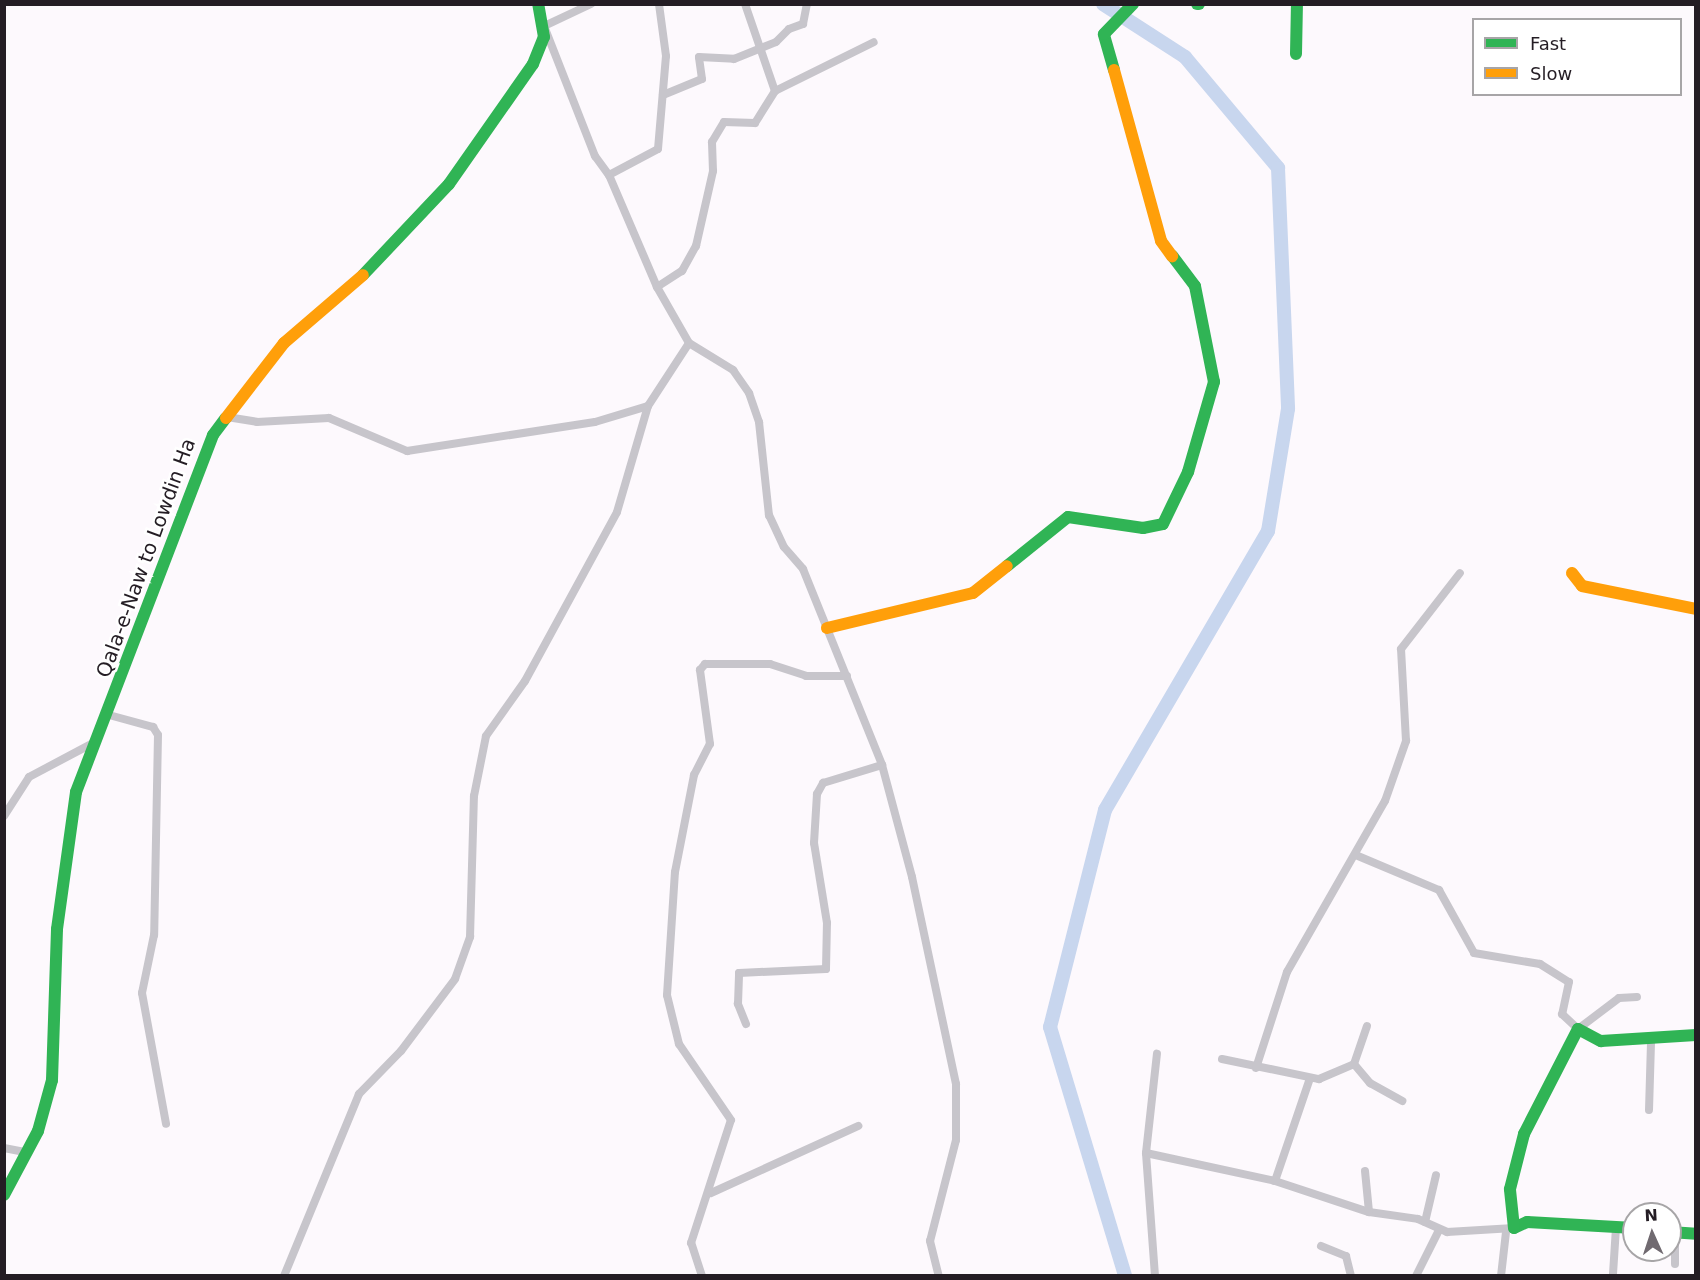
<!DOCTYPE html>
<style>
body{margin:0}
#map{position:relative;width:1700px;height:1280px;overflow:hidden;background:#fdf9fd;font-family:"DejaVu Sans",sans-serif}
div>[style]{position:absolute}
.river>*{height:14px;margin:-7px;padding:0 7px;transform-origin:7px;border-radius:7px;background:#c8d6ee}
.street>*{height:8px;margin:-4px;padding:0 4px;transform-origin:4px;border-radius:4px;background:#c7c5cb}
.fast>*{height:12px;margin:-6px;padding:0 6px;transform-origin:6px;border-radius:6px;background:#30b455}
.slow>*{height:12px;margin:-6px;padding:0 6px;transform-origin:6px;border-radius:6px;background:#ff9f0a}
span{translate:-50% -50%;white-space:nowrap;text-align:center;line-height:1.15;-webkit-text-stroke:5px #fff;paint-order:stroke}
.street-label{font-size:20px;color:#241d24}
.frame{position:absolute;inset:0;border:6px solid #241d24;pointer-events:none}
.legend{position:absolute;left:1472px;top:18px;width:210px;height:78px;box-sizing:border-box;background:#fff;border:2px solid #a7a5a7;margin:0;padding:8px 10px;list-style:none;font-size:18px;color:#241d24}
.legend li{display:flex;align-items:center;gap:12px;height:30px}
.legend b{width:30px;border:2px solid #a7a5a7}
.north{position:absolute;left:1622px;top:1202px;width:60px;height:60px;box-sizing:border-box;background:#fff;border:2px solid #a7a5a7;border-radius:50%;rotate:357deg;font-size:16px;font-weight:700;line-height:24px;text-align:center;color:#241d24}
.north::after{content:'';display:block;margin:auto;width:21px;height:27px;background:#706a70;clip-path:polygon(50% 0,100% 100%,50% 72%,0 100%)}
</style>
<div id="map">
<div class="river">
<div style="left:1103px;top:4px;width:98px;rotate:32.9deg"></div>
<div style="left:1185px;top:57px;width:145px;rotate:50deg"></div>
<div style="left:1278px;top:168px;width:241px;rotate:87.6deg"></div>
<div style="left:1288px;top:409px;width:124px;rotate:99.3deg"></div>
<div style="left:1268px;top:531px;width:323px;rotate:120.3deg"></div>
<div style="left:1105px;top:810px;width:224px;rotate:104.2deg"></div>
<div style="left:1050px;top:1027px;width:260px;rotate:73.2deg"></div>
</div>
<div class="street">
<div style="left:591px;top:4px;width:52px;rotate:154.9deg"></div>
<div style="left:544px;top:26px;width:140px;rotate:68.6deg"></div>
<div style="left:595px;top:156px;width:24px;rotate:54deg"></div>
<div style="left:609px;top:175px;width:122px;rotate:66.8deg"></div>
<div style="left:657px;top:287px;width:64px;rotate:60.3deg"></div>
<div style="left:689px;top:343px;width:52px;rotate:31.5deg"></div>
<div style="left:733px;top:370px;width:28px;rotate:55deg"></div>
<div style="left:749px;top:393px;width:31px;rotate:71deg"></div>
<div style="left:759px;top:422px;width:94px;rotate:83.9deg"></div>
<div style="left:769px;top:515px;width:35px;rotate:65deg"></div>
<div style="left:784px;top:547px;width:29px;rotate:49deg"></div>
<div style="left:803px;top:569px;width:211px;rotate:68deg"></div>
<div style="left:882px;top:765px;width:116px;rotate:75deg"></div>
<div style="left:912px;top:877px;width:212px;rotate:78deg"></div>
<div style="left:956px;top:1084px;width:56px;rotate:90deg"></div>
<div style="left:956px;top:1140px;width:104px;rotate:104.4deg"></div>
<div style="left:930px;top:1241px;width:36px;rotate:76deg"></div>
<div style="left:745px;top:4px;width:92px;rotate:71deg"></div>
<div style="left:663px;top:95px;width:42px;rotate:-22.3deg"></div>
<div style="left:702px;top:79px;width:22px;rotate:-98deg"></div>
<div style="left:699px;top:57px;width:35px;rotate:3deg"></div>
<div style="left:734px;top:59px;width:45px;rotate:-22deg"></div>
<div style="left:776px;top:42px;width:18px;rotate:-45deg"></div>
<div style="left:789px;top:29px;width:15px;rotate:-20deg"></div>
<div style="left:803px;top:24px;width:20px;rotate:-79deg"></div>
<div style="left:609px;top:175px;width:55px;rotate:-28deg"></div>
<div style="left:658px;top:149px;width:93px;rotate:-85.1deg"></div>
<div style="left:666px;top:56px;width:52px;rotate:-97.7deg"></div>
<div style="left:657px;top:287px;width:30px;rotate:-33deg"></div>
<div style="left:682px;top:271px;width:29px;rotate:-61deg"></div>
<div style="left:696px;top:246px;width:77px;rotate:-77.2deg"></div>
<div style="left:713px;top:171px;width:29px;rotate:-92deg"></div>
<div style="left:712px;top:142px;width:23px;rotate:-59deg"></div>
<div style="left:724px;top:122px;width:31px;rotate:2deg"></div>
<div style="left:755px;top:123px;width:38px;rotate:-58deg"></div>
<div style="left:775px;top:91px;width:110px;rotate:-26.3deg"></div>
<div style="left:227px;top:417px;width:30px;rotate:9deg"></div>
<div style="left:257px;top:422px;width:72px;rotate:-3.2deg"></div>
<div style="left:329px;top:418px;width:85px;rotate:22.9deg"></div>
<div style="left:407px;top:451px;width:190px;rotate:-8.8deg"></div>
<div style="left:595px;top:422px;width:55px;rotate:-16.8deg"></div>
<div style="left:648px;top:406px;width:75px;rotate:-56.9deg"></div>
<div style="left:109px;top:715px;width:46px;rotate:15.3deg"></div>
<div style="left:153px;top:727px;width:9px;rotate:58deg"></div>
<div style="left:158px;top:735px;width:200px;rotate:91.1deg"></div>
<div style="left:154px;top:935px;width:59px;rotate:101.7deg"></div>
<div style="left:142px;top:993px;width:133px;rotate:79.6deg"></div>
<div style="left:4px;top:816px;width:46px;rotate:-57.3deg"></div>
<div style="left:29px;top:777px;width:75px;rotate:-27.9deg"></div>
<div style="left:1358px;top:856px;width:88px;rotate:22.8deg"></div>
<div style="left:1439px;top:890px;width:72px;rotate:60.9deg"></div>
<div style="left:1474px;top:953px;width:67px;rotate:9.5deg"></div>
<div style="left:1540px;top:964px;width:34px;rotate:32deg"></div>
<div style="left:1569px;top:982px;width:33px;rotate:102deg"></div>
<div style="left:1562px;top:1014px;width:22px;rotate:43deg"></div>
<div style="left:1578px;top:1029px;width:51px;rotate:-37.1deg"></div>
<div style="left:1619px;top:998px;width:18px;rotate:-3deg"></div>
<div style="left:746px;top:1024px;width:22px;rotate:-112deg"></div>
<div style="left:738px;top:1004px;width:31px;rotate:-88deg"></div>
<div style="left:739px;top:973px;width:87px;rotate:-2.6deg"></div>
<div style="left:826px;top:969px;width:46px;rotate:-88.8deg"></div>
<div style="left:827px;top:923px;width:81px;rotate:-99.2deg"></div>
<div style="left:814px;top:843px;width:49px;rotate:-86.5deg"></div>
<div style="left:817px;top:794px;width:13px;rotate:-61deg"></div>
<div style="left:823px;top:783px;width:62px;rotate:-17deg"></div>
<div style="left:1222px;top:1059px;width:99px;rotate:11.7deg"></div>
<div style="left:1319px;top:1079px;width:38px;rotate:-23deg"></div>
<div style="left:1354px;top:1064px;width:40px;rotate:-71.1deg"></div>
<div style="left:1354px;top:1064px;width:25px;rotate:50deg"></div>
<div style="left:1370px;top:1083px;width:37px;rotate:29deg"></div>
<div style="left:1256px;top:1068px;width:101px;rotate:-72.1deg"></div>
<div style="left:1287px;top:972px;width:197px;rotate:-60.2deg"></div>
<div style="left:1385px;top:801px;width:64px;rotate:-70.7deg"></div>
<div style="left:1406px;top:741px;width:92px;rotate:-93.1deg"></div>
<div style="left:1401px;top:649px;width:96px;rotate:-52.2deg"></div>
<div style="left:1649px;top:1110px;width:68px;rotate:-88.3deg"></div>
<div style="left:4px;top:1148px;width:21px;rotate:11deg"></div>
<div style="left:1146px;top:1153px;width:132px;rotate:12.2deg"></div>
<div style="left:1275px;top:1181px;width:99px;rotate:18.3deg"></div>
<div style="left:1369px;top:1212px;width:49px;rotate:8.1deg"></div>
<div style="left:1418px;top:1219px;width:32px;rotate:24deg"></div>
<div style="left:1447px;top:1232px;width:67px;rotate:-3.4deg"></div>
<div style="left:1365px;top:1171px;width:41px;rotate:84.4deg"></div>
<div style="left:1275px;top:1181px;width:106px;rotate:-71.2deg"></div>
<div style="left:711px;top:1193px;width:162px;rotate:-24.5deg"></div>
<div style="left:1425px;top:1222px;width:48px;rotate:-76.8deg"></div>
<div style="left:1675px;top:1233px;width:31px;rotate:90deg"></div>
<div style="left:1321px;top:1246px;width:27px;rotate:22deg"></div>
<div style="left:1346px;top:1256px;width:21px;rotate:76deg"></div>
<div style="left:1613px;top:1274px;width:46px;rotate:-86.3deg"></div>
<div style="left:284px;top:1276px;width:197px;rotate:-67.6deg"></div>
<div style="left:359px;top:1094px;width:60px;rotate:-45.7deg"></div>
<div style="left:401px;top:1051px;width:90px;rotate:-53.1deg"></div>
<div style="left:455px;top:979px;width:45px;rotate:-70.3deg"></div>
<div style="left:470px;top:937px;width:141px;rotate:-88.4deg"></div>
<div style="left:474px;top:796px;width:61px;rotate:-78.7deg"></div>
<div style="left:486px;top:736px;width:67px;rotate:-54.7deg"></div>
<div style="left:525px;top:681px;width:192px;rotate:-61.4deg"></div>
<div style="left:617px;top:512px;width:110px;rotate:-73.7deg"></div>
<div style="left:702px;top:1276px;width:35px;rotate:-108deg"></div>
<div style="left:691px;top:1243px;width:129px;rotate:-72deg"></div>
<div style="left:731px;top:1120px;width:92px;rotate:-124.4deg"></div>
<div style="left:679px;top:1044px;width:50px;rotate:-103.8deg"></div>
<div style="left:667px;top:995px;width:123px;rotate:-86.3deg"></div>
<div style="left:675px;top:872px;width:99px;rotate:-78.9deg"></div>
<div style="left:694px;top:775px;width:35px;rotate:-63deg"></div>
<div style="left:710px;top:744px;width:75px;rotate:-97.7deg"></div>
<div style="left:700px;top:670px;width:8px;rotate:-50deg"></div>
<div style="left:705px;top:664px;width:65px"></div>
<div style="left:770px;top:664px;width:38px;rotate:18deg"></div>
<div style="left:806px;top:676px;width:41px"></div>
<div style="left:1155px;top:1276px;width:123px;rotate:-94.2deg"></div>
<div style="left:1146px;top:1153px;width:100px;rotate:-83.7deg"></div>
<div style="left:1416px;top:1276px;width:51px;rotate:-63.4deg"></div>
<div style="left:1501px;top:1276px;width:44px;rotate:-83.5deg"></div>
</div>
<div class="fast">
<div style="left:1197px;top:4px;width:2px"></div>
<div style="left:1296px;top:54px;width:50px;rotate:-88.9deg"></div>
<div style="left:1114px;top:70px;width:37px;rotate:-106deg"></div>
<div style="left:1104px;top:34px;width:42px;rotate:-46deg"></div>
<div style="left:363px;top:275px;width:125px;rotate:-46.6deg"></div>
<div style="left:449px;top:184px;width:146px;rotate:-55deg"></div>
<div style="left:533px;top:64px;width:29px;rotate:-68deg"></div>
<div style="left:544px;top:37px;width:34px;rotate:-100deg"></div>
<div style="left:1007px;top:566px;width:78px;rotate:-38.8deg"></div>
<div style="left:1068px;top:517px;width:76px;rotate:8.3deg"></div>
<div style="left:1143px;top:528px;width:20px;rotate:-11deg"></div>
<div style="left:1163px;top:524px;width:58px;rotate:-64.3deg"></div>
<div style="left:1188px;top:472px;width:94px;rotate:-73.9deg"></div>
<div style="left:1214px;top:382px;width:98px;rotate:-101.2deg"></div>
<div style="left:1195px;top:286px;width:38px;rotate:-127deg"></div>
<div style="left:4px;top:1195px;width:72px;rotate:-62deg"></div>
<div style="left:38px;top:1131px;width:53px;rotate:-74.6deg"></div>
<div style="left:52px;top:1080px;width:151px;rotate:-88.1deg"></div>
<div style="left:57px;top:929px;width:138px;rotate:-82.1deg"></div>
<div style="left:76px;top:792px;width:382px;rotate:-69deg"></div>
<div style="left:213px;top:435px;width:21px;rotate:-53deg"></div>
<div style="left:1634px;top:1228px;width:107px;rotate:-176.8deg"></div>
<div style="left:1527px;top:1222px;width:14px;rotate:155deg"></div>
<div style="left:1514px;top:1228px;width:39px;rotate:-96deg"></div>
<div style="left:1510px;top:1189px;width:57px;rotate:-75.7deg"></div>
<div style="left:1524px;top:1134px;width:118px;rotate:-62.8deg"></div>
<div style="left:1578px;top:1029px;width:26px;rotate:28deg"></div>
<div style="left:1601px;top:1041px;width:95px;rotate:-3.6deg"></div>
<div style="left:1670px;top:1232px;width:26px;rotate:4deg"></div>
</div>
<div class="slow">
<div style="left:1114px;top:70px;width:177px;rotate:74.6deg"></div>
<div style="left:1161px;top:241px;width:19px;rotate:54deg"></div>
<div style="left:226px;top:418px;width:95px;rotate:-52.3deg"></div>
<div style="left:284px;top:343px;width:104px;rotate:-40.7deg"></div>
<div style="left:1572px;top:573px;width:16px;rotate:52deg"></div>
<div style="left:1582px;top:586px;width:116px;rotate:11.4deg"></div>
<div style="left:827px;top:628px;width:150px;rotate:-13.5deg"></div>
<div style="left:973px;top:593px;width:43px;rotate:-38.5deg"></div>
</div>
<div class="street-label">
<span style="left:146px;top:558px;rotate:-70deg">Qala-e-Naw to Lowdin Ha</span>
</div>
<div class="frame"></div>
<ul class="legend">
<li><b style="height:8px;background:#30b455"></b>Fast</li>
<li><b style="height:8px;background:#ff9f0a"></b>Slow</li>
</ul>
<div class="north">N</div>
</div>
